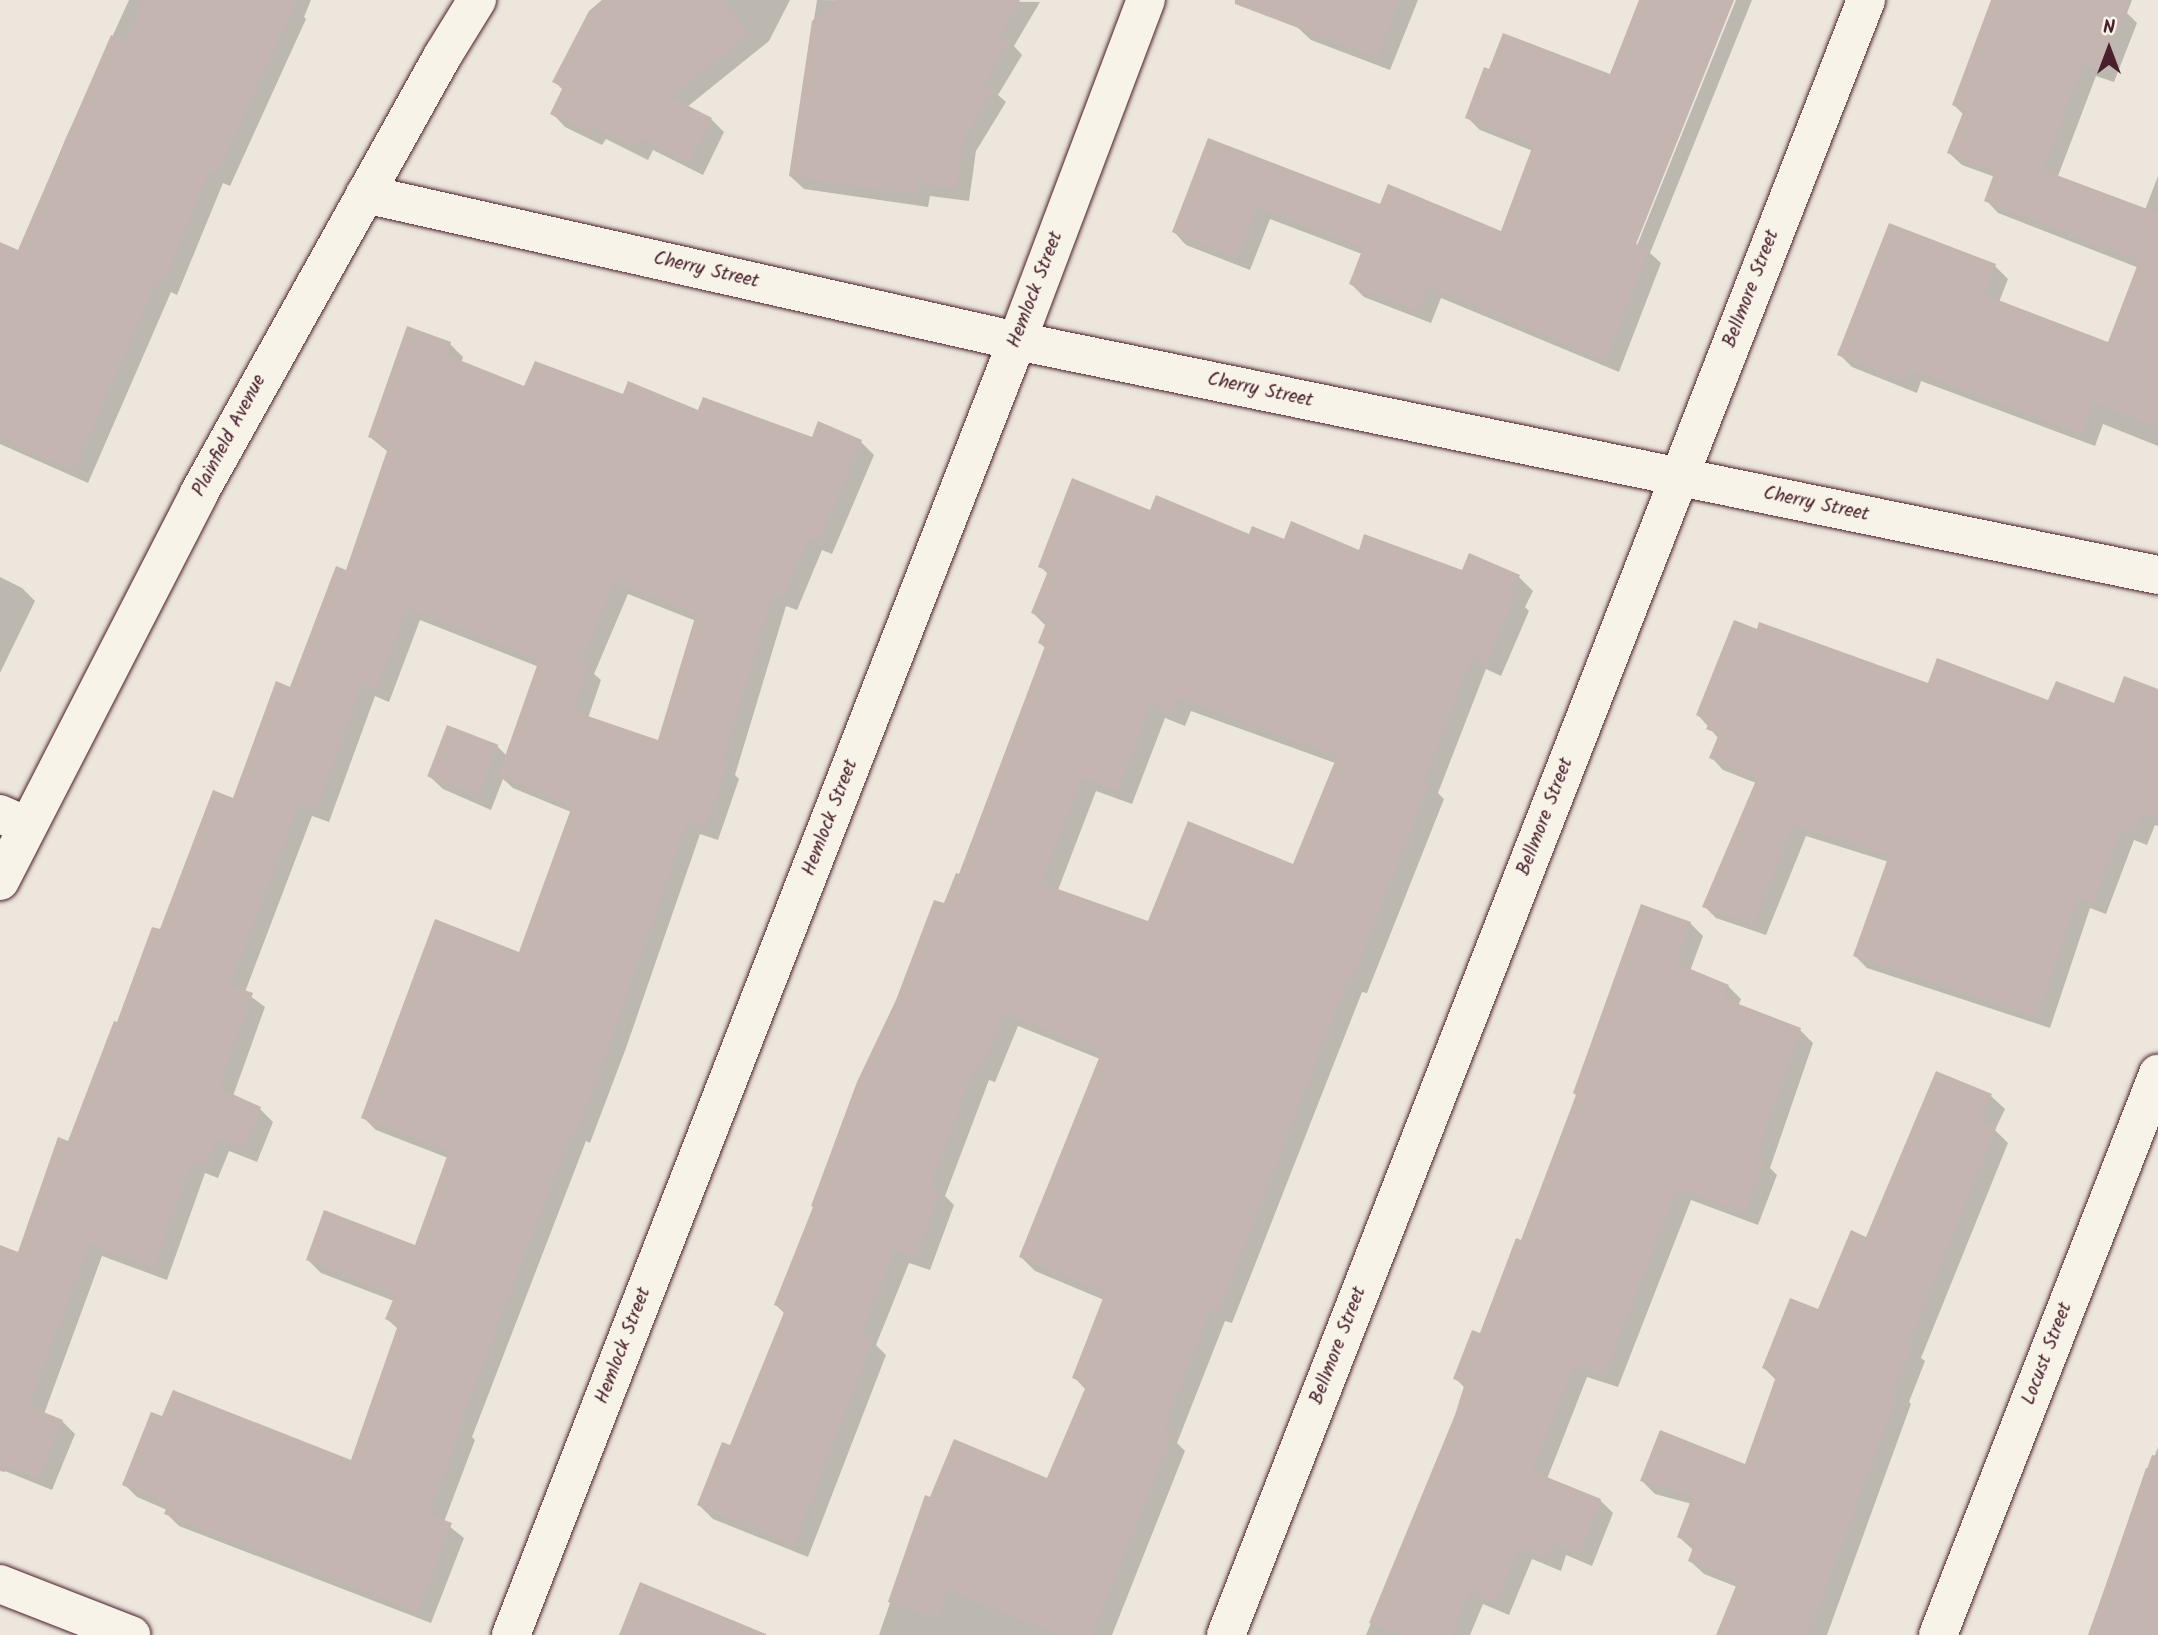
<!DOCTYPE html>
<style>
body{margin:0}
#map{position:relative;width:2158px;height:1635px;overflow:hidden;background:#ece6dd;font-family:Kalam,sans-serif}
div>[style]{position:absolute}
.shadow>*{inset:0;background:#0003}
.building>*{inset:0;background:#c4b5b0;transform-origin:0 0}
.roads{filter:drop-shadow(0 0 2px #4a1f2b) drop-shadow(0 0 2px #4a1f2b)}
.street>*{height:38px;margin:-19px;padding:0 19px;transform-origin:19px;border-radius:19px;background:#f7f3e8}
.secondary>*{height:38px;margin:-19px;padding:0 19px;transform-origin:19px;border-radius:19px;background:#f7f3e8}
span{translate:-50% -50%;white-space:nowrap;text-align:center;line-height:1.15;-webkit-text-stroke:7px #f7f3e8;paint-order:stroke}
.street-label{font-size:19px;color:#4a1f2b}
.north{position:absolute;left:2074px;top:14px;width:70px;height:70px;-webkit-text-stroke:5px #f7f3e8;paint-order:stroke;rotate:0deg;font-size:19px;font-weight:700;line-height:28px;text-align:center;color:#4a1f2b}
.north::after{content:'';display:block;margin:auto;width:24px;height:32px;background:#4a1f2b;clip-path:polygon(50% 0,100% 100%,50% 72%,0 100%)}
</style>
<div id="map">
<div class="shadow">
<div style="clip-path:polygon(129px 0,311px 0,304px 17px,306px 19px,230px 186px,223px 183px,177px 295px,171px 292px,88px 483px,0 444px,0 254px,19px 252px,65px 140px)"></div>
<div style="clip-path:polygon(605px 0,790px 0,769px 41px,687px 107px,711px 119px,724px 132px,703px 175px,653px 150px,648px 160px,606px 139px,602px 145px,565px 127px,552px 113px,563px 90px,555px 82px)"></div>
<div style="clip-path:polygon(817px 0,1040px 2px,1014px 46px,1022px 55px,998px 95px,1006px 102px,976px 151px,969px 201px,930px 196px,928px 207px,804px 189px,790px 176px)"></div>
<div style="clip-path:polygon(1307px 0,1418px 0,1390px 70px,1311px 40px,1297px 27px)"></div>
<div style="clip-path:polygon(1640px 0,1732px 0,1631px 252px,1634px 253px,1736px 0,1752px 0,1650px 253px,1661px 263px,1619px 372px,1441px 298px,1431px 323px,1364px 297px,1351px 284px,1362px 254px,1270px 219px,1250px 270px,1186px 245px,1174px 232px,1209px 140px,1381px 206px,1502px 234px,1533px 151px,1480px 130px,1467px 117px,1611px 76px)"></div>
<div style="clip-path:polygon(1992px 0,2132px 0,2127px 13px,2137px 23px,2114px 82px,2096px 76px,2058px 176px,2145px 210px,2158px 176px,2158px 446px,2103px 424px,2095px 446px,1921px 381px,1917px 393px,1852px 367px,1840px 355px,1995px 266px,2008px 279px,1999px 302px,2109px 344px,2139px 268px,1998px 213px,1986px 200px,1995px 177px,1962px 165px,1949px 153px,1964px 115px,1954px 105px)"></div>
<div style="clip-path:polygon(evenodd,450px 344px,463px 357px,461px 363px,525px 388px,624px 397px,813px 439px,861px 442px,874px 455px,832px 554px,822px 550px,797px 610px,786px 606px,735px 775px,739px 779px,718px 840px,700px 834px,626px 1048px,590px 1143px,586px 1141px,472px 1437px,475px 1440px,444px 1522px,464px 1538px,431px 1623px,179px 1526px,166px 1513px,167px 1510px,137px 1497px,124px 1484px,353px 1462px,398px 1329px,387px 1319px,394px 1301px,321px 1273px,308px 1260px,416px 1247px,448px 1158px,376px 1130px,363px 1117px,520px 955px,571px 812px,513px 788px,503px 779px,491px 810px,443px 789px,429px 776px,497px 746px,507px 756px,539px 667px,420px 620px,389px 702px,375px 696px,329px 822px,312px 816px,245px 992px,265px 1007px,233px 1096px,260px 1109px,273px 1122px,257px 1162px,229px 1151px,218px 1178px,205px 1173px,167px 1280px,102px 1256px,44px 1414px,62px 1421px,75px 1434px,52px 1490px,0 1469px,0 1247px,19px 1254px,161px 931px,234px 800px,347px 572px,388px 452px,370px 437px,450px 344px,628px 594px,696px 621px,659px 743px,588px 718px,601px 680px,594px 674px,628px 594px)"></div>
<div style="clip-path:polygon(evenodd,1151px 513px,1250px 536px,1360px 552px,1462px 573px,1519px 577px,1533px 591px,1525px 607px,1529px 611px,1501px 676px,1486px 669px,1438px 793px,1444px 799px,1367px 993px,1362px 992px,1232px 1323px,1225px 1321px,1177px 1443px,1185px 1451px,1112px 1635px,879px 1635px,926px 1498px,931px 1500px,1048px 1480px,1086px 1390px,1074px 1377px,1104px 1300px,1035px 1271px,1021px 1257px,1100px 1059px,1018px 1026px,995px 1082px,989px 1080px,945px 1196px,954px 1205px,930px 1270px,909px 1263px,876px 1345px,886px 1355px,808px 1557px,713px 1519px,699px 1505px,731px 1448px,785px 1314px,776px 1305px,960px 876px,1046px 649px,1040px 643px,1047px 627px,1033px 613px,1049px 575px,1040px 566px,1151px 513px,1191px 711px,1335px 763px,1294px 866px,1149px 923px,1058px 890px,1096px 791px,1132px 804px,1165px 718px,1185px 726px,1191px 711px)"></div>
<div style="clip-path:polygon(0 577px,22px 588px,35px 601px,0 673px)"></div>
<div style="clip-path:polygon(1929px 685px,2049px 702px,2115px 705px,2158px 690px,2158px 826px,2155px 825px,2147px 845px,2134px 840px,2106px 914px,2090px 908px,2050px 1028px,1867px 968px,1855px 956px,1889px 862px,1806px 836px,1766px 935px,1716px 918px,1704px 906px,1756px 783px,1723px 770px,1711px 757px,1719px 739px,1698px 715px)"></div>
<div style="clip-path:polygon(1690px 923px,1703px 936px,1690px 971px,1728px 986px,1741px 999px,1738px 1006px,1800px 1030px,1813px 1043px,1770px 1168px,1777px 1175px,1758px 1225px,1691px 1200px,1618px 1387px,1587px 1377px,1547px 1479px,1600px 1500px,1613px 1513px,1592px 1566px,1566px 1555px,1561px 1571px,1532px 1559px,1509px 1615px,1483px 1604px,1470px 1635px,1366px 1635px,1456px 1416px,1465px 1388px,1455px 1378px,1481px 1336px,1522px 1242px)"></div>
<div style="clip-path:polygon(1991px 1096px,2005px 1109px,1995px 1130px,2008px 1143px,1921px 1358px,1925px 1361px,1909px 1402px,1911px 1404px,1827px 1635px,1718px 1635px,1737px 1587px,1704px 1574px,1690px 1561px,1694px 1551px,1679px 1537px,1692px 1504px,1655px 1494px,1642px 1481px,1746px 1466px,1776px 1380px,1764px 1368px,1819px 1311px,1867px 1239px)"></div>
<div style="clip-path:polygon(2158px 1447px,2158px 1635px,2089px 1635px,2146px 1468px,2150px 1469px)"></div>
</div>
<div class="building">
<div style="clip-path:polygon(143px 0,297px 0,217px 174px,209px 171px,164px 283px,157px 280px,74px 471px,0 438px,0 242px,18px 250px,111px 35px,125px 41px)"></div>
<div style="clip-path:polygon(602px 0,722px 0,750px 34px,671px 97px,712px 118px,689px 163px,640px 138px,635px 148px,592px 127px,589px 133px,550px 114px,563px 87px,552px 82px,589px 11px)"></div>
<div style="clip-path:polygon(836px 0,1020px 0,1000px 35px,1010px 40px,984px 83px,994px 88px,964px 138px,956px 189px,918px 184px,916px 195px,789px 176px,812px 21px)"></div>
<div style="clip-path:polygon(1235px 0,1399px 0,1377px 58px,1235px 4px)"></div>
<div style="clip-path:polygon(1639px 0,1734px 0,1636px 244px,1649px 249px,1606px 361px,1428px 286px,1418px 311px,1349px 284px,1363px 248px,1257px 207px,1238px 258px,1172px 232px,1208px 138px,1380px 204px,1388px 184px,1501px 231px,1533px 145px,1465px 118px,1484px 67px,1489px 69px,1503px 33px,1610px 74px)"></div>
<div style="clip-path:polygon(1991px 0,2129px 0,2101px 71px,2083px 64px,2043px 170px,2158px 213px,2158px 427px,2094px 403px,2082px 434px,1909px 370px,1904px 381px,1837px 355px,1889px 223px,1996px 264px,1985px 295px,2108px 342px,2139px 261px,1984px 201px,1995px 171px,1947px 153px,1964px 110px,1952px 105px)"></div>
<div style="clip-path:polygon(evenodd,407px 326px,451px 342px,447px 355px,524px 386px,535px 361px,623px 394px,628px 381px,698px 410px,703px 397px,812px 437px,818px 421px,862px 440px,819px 542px,809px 538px,784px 598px,773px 594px,722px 763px,727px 764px,705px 828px,687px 822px,613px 1035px,577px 1131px,573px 1129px,460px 1424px,463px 1425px,429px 1514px,452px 1523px,418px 1612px,164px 1514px,168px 1504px,122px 1485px,151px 1412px,162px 1416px,173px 1390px,351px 1460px,398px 1325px,385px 1319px,395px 1295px,306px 1260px,324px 1210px,415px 1245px,449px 1151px,361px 1118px,435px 919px,519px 952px,572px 806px,498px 776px,539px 660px,407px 608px,376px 690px,362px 684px,316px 810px,299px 804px,230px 985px,253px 993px,219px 1088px,261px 1107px,244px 1150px,216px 1139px,205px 1166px,192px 1161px,154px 1268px,89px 1244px,29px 1406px,63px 1420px,39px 1478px,7px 1466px,5px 1472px,0 1471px,0 1245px,18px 1252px,58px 1137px,68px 1141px,114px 1021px,117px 1022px,152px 927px,160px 929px,213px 790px,233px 798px,276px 681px,290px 687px,336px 566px,346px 570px,389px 445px,368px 437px,407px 326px,614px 582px,696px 614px,658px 740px,573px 711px,589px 666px,581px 663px,614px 582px)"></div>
<div style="clip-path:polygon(evenodd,1072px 478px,1150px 510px,1156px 495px,1249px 534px,1252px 526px,1284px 539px,1291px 521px,1359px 550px,1364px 534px,1462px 570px,1469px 553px,1520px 575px,1511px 593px,1516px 596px,1487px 663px,1472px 656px,1424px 781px,1430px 783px,1352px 980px,1348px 979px,1241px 1255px,1218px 1311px,1211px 1308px,1163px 1431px,1172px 1435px,1092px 1635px,1059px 1635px,948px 1591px,939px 1619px,888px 1602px,925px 1495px,930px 1497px,954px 1439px,1047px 1478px,1087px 1384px,1072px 1378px,1105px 1293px,1019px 1257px,1101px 1053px,1004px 1013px,981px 1069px,975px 1067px,930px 1185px,941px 1189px,916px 1257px,895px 1250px,861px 1334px,873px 1339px,794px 1545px,697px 1505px,722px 1442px,730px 1445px,785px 1310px,774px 1305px,813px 1207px,811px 1206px,857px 1082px,896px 1000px,934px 900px,944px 903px,956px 873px,959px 874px,1045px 646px,1038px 643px,1047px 620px,1031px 613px,1048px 571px,1038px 567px,1072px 478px,1177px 698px,1337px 756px,1293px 864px,1188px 821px,1148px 921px,1041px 883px,1082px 778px,1118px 791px,1151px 705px,1171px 713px,1177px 698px)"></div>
<div style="clip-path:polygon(1734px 620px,1757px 629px,1759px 622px,1928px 683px,1937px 658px,2048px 700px,2056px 681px,2114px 703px,2124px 676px,2158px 689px,2158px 819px,2142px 814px,2135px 834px,2121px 829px,2094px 903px,2078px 897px,2037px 1017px,1853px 956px,1889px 855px,1793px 825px,1753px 924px,1702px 907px,1757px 778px,1709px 758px,1719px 734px,1706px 729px,1710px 722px,1696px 715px)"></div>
<div style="left:447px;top:725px;width:55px;height:55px;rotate:21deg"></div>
<div style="clip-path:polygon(1641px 904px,1691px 922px,1676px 963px,1729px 985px,1723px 998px,1801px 1028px,1757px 1157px,1765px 1161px,1745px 1213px,1678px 1188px,1604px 1375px,1574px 1365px,1532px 1471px,1601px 1499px,1579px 1554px,1553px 1544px,1547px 1559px,1519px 1548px,1496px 1603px,1469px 1592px,1452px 1635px,1403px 1635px,1369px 1623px,1455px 1415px,1465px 1383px,1453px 1379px,1472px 1330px,1480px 1333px,1516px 1238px,1521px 1240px,1576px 1095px,1573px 1093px)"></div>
<div style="clip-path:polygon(1936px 1071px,1992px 1094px,1980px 1121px,1996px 1128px,1908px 1344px,1912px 1346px,1896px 1388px,1899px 1389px,1818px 1611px,1806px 1635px,1716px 1635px,1738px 1581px,1688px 1561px,1694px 1545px,1677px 1537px,1693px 1495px,1640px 1481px,1660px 1430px,1745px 1464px,1777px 1374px,1762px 1368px,1790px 1298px,1818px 1309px,1851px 1230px,1866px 1237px)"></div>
<div style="clip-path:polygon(2152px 1455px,2158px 1456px,2158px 1635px,2088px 1635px)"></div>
<div style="clip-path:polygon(640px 1582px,766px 1634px,766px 1635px,619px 1635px)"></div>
</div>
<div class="roads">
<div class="street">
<div style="left:365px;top:194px;width:668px;rotate:12.71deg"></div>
<div style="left:1017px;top:341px;width:1165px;rotate:11.59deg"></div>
<div style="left:0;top:814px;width:30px;rotate:24deg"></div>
<div style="left:0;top:1584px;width:141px;rotate:21.3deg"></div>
<div style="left:511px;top:1635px;width:1389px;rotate:-68.64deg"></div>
<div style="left:1017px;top:341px;width:365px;rotate:-69.3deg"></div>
<div style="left:1226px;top:1635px;width:1756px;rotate:-68.62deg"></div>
<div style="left:1938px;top:1635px;width:603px;rotate:-68.59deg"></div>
</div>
<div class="secondary">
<div style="left:0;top:881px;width:436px;rotate:-62.8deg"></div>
<div style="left:199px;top:493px;width:501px;rotate:-60.88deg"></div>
<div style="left:443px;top:55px;width:65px;rotate:-58.3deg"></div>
</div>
</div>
<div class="street-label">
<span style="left:706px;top:271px;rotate:13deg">Cherry Street</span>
<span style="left:1752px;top:289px;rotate:-69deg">Bellmore Street</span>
<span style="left:1036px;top:290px;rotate:-69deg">Hemlock Street</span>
<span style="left:1260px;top:391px;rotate:12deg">Cherry Street</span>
<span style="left:230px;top:436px;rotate:-62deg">Plainfield Avenue</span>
<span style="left:1816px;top:505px;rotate:12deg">Cherry Street</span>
<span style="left:1546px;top:817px;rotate:-69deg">Bellmore Street</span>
<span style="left:831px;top:818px;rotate:-69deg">Hemlock Street</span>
<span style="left:624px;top:1346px;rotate:-69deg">Hemlock Street</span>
<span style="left:1339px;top:1346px;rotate:-69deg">Bellmore Street</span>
<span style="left:2048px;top:1354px;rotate:-69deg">Locust Street</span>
</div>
<div class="north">N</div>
</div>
